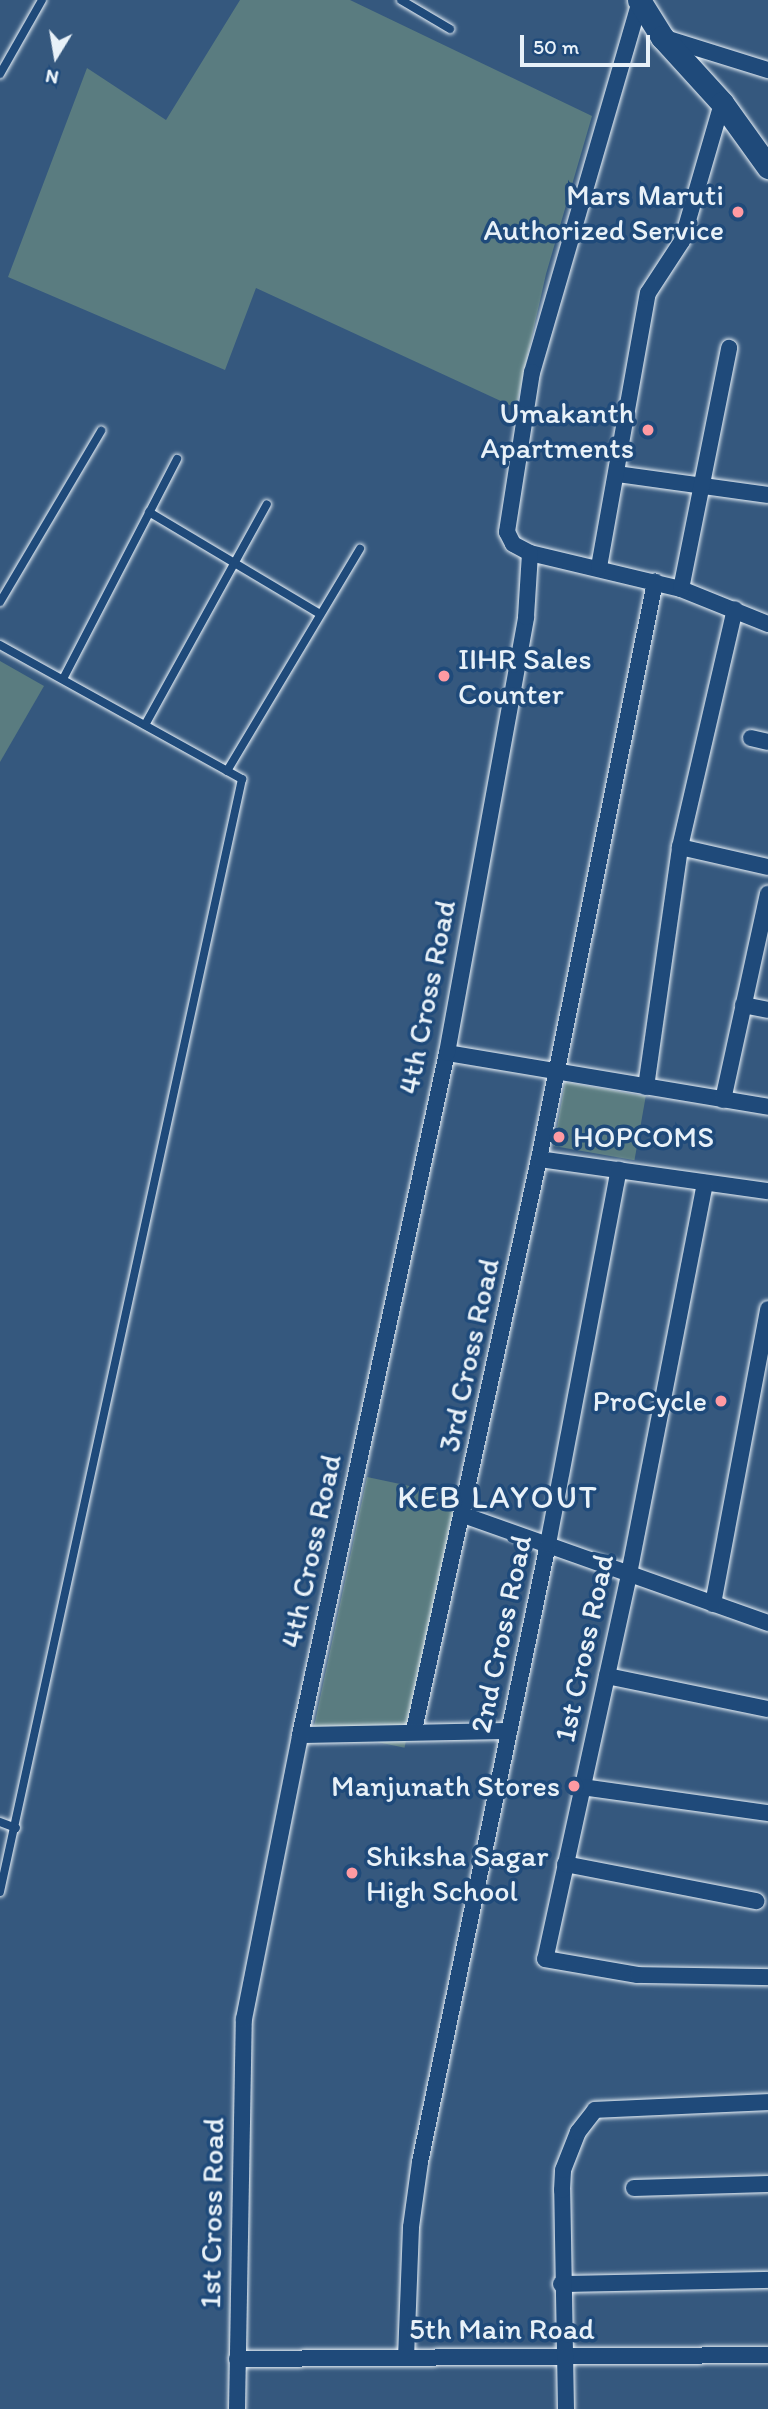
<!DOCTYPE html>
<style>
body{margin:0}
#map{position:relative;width:768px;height:2409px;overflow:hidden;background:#35587e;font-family:Itim,sans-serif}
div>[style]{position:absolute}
.green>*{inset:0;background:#5a7c80;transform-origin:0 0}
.roads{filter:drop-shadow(0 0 2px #e8f1f8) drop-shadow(0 0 2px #e8f1f8)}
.lane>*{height:8px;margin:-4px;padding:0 4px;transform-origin:4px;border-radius:4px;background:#1f4a7a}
.street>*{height:16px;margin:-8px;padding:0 8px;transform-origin:8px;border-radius:8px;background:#1f4a7a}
.secondary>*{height:23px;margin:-11.5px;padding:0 11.5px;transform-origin:11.5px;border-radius:11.5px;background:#1f4a7a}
.dots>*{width:19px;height:19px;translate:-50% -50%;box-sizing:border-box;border:4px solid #1f4a7a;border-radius:50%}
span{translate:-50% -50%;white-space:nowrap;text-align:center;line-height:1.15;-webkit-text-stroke:7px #1f4a7a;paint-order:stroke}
.poi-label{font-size:30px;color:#e8f1f8}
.right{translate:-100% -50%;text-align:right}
.left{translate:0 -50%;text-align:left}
.street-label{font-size:30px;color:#e8f1f8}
.neighbourhood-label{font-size:32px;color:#e8f1f8;letter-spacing:2px}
.north{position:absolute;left:21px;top:21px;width:70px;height:70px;-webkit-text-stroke:5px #1f4a7a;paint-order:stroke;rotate:191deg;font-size:19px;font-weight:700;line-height:28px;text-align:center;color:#e8f1f8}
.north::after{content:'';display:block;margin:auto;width:24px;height:32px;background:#e8f1f8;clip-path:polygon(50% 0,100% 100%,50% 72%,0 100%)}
.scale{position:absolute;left:520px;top:35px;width:130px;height:32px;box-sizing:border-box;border:4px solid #e8f1f8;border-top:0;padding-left:9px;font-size:21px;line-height:24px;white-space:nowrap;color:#e8f1f8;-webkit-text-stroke:5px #1f4a7a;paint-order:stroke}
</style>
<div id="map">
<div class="green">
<div style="clip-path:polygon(240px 0,350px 0,592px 116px,546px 274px,516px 408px,256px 288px,225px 370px,8px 277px,87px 68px,166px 120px)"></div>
<div style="clip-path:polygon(0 661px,44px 686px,0 762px)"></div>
<div style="left:565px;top:1082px;width:82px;height:65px;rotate:10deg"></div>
<div style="left:367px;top:1477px;width:93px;height:257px;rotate:12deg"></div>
</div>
<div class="roads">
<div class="lane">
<div style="left:401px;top:0;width:57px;rotate:30.6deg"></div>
<div style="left:0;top:74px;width:85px;rotate:-60.4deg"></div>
<div style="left:149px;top:512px;width:199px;rotate:30.8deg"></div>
<div style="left:0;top:602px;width:199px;rotate:-59.4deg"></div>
<div style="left:0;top:645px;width:277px;rotate:29deg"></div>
<div style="left:242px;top:779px;width:1139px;rotate:102.27deg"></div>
<div style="left:63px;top:679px;width:248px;rotate:-62.6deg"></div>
<div style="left:145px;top:725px;width:252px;rotate:-61.1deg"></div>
<div style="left:227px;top:771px;width:259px;rotate:-59.1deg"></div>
<div style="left:0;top:1822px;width:17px;rotate:21deg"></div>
</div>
<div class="street">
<div style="left:640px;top:1px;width:386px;rotate:106.2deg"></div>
<div style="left:532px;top:372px;width:162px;rotate:98.9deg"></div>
<div style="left:507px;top:532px;width:13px;rotate:63deg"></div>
<div style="left:513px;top:544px;width:19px;rotate:28deg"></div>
<div style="left:530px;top:553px;width:155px;rotate:13.4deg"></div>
<div style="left:681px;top:589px;width:94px;rotate:21.9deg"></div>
<div style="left:665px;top:38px;width:108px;rotate:17.3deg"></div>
<div style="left:617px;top:474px;width:152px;rotate:7.9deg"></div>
<div style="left:599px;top:567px;width:278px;rotate:-79.9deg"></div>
<div style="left:648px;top:293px;width:62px;rotate:-56.8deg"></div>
<div style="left:682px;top:241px;width:144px;rotate:-73.8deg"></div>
<div style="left:681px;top:589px;width:246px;rotate:-78.7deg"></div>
<div style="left:751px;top:738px;width:17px;rotate:13deg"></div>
<div style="left:680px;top:847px;width:90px;rotate:12.8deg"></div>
<div style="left:743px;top:1005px;width:25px;rotate:11deg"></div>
<div style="left:447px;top:1053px;width:326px;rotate:9.5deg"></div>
<div style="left:646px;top:1087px;width:242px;rotate:-81.9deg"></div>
<div style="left:680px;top:847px;width:244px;rotate:-77deg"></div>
<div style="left:723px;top:1100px;width:211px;rotate:-77.7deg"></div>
<div style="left:539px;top:1159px;width:231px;rotate:8deg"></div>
<div style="left:705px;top:1183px;width:399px;rotate:101deg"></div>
<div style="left:629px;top:1575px;width:393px;rotate:102.3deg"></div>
<div style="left:545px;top:1959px;width:94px;rotate:9.8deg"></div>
<div style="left:638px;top:1975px;width:130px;rotate:0.9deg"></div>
<div style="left:463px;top:1515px;width:324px;rotate:19.5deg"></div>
<div style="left:713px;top:1604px;width:300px;rotate:-79.4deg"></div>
<div style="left:607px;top:1676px;width:164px;rotate:11.6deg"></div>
<div style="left:414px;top:1730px;width:585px;rotate:-77.65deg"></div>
<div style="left:539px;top:1159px;width:589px;rotate:-78.63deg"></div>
<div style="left:300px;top:1735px;width:209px;rotate:-1.1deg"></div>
<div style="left:582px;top:1787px;width:188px;rotate:8deg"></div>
<div style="left:565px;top:1864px;width:195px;rotate:11deg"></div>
<div style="left:634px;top:2188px;width:134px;rotate:-1.7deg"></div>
<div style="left:561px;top:2284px;width:207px;rotate:-1.1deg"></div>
<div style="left:406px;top:2358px;width:131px;rotate:-87.8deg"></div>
<div style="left:411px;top:2227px;width:66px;rotate:-82.1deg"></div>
<div style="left:420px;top:2162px;width:631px;rotate:-78.3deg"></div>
<div style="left:548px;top:1544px;width:381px;rotate:-79.3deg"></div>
<div style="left:237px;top:2359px;width:531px;rotate:-0.43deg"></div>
<div style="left:237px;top:2409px;width:390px;rotate:-89deg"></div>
<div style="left:244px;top:2019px;width:289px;rotate:-78.8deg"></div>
<div style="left:300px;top:1735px;width:698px;rotate:-77.84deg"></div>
<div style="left:447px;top:1053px;width:443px;rotate:-79.7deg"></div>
<div style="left:526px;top:617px;width:64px;rotate:-86.4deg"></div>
<div style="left:566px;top:2409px;width:219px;rotate:-91deg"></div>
<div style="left:562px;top:2190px;width:20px;rotate:-87deg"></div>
<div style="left:563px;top:2170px;width:41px;rotate:-68.5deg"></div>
<div style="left:578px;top:2132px;width:28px;rotate:-52deg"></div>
<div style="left:595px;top:2110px;width:173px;rotate:-2.6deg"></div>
</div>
<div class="secondary">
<div style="left:639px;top:0;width:44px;rotate:58.1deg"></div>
<div style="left:662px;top:37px;width:89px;rotate:47.7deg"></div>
<div style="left:722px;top:103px;width:79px;rotate:54.3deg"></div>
</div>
</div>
<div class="dots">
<div style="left:738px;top:212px;background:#ff9aa2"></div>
<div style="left:648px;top:430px;background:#ff9aa2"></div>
<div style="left:444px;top:676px;background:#ff9aa2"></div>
<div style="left:559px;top:1137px;background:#ff9aa2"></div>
<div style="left:721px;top:1401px;background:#ff9aa2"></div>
<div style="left:574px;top:1786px;background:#ff9aa2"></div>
<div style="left:352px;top:1873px;background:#ff9aa2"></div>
</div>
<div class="poi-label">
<span class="right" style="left:724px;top:212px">Mars Maruti<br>Authorized Service</span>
<span class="right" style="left:634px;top:430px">Umakanth<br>Apartments</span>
<span class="left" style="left:458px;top:676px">IIHR Sales<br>Counter</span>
<span class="left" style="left:573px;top:1137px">HOPCOMS</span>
<span class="right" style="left:707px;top:1401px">ProCycle</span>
<span class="right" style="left:560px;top:1786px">Manjunath Stores</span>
<span class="left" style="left:366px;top:1873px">Shiksha Sagar<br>High School</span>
</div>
<div class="street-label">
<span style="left:427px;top:997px;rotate:-79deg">4th Cross Road</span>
<span style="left:469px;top:1355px;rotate:-78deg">3rd Cross Road</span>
<span style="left:311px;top:1551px;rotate:-78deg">4th Cross Road</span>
<span style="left:501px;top:1634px;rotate:-78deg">2nd Cross Road</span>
<span style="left:584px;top:1648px;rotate:-78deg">1st Cross Road</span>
<span style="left:212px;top:2213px;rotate:-89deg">1st Cross Road</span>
<span style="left:502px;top:2329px">5th Main Road</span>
</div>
<div class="neighbourhood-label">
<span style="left:498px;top:1497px">KEB LAYOUT</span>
</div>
<div class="north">N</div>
<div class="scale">50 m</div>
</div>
